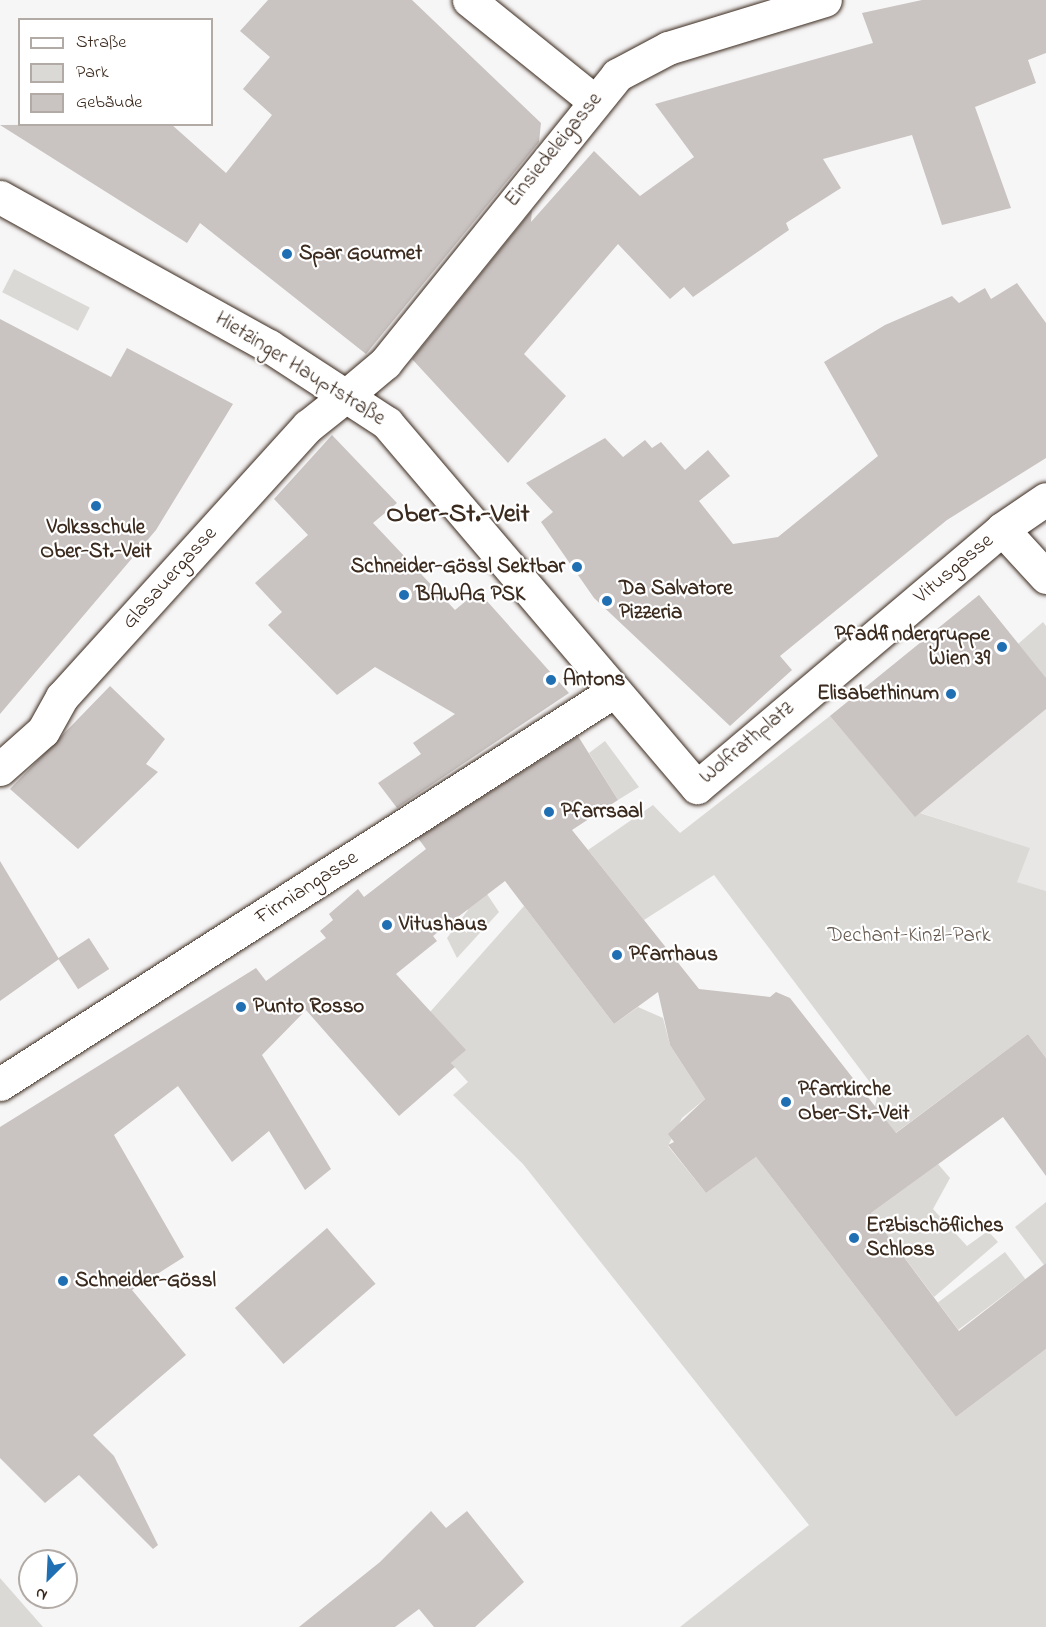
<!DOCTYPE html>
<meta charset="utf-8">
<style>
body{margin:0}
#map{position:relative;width:1046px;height:1627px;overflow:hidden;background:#f7f6f6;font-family:"Indie Flower",sans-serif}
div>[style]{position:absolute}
.built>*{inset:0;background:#e9e7e6}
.green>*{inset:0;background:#dbd9d6;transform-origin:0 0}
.building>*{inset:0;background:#c9c3c1;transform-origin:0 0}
.roads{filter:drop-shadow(0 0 2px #3b2a1e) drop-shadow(0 0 2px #3b2a1e)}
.street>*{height:33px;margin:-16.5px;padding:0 16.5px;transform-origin:16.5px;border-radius:16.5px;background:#fff}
.secondary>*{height:33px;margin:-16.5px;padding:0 16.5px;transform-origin:16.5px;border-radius:16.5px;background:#fff}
.dots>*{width:16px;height:16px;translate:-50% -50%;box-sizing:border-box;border:3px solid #fff;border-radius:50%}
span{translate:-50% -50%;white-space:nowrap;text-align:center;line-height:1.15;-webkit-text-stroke:4.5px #fff;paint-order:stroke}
.street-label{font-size:21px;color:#3b2a1e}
.poi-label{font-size:21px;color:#3b2a1e;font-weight:700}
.left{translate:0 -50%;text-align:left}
.right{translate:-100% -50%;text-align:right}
.park-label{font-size:21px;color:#63564c}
.district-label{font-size:27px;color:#3b2a1e;font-weight:700}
.legend{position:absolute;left:18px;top:18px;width:195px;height:108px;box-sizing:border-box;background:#fff;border:2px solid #b1aaa5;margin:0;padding:8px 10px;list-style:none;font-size:18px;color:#3b2a1e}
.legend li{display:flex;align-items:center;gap:12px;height:30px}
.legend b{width:30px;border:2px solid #b1aaa5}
.north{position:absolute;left:18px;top:1549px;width:60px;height:60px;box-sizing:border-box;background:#fff;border:2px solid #b1aaa5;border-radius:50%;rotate:204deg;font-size:16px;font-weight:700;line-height:24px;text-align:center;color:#3b2a1e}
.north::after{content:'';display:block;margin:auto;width:21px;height:27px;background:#1f6fb2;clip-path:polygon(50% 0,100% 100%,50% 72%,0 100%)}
</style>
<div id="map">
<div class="built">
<div style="clip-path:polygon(979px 595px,1046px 679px,1046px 891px,1016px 882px,1029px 848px,921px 813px,915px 817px,830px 716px)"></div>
</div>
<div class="green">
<div style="left:14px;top:269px;width:85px;height:26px;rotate:27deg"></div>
<div style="clip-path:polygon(1043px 622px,1046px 626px,1046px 679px,1018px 644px)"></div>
<div style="clip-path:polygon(830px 716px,915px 816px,920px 813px,1030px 848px,1017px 882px,1046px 891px,1046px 1058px,1028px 1034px,862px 1158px,878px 1093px,714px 875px,644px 920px,588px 850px,653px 805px,680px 833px)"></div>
<div style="clip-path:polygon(605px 741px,639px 787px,618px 800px,589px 753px)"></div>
<div style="clip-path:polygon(430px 858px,469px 867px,499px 912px,457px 958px,447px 938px,468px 910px)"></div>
<div style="clip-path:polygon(524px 906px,614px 1024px,638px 1007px,663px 1018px,670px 1045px,705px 1099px,682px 1118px,668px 1146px,706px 1193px,756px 1157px,956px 1417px,1046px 1349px,1046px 1627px,680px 1627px,809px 1525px,523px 1164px,453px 1095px,468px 1082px,451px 1063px,465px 1050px,430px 1012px)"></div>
<div style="clip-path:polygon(938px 1164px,950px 1178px,933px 1209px,967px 1246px,988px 1231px,998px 1242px,934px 1297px,871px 1213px)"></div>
<div style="clip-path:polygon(1046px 1202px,1046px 1263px,1044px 1265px,1015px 1227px)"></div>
<div style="left:1005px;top:1252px;width:34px;height:84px;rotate:53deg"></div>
<div style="clip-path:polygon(0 1578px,43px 1627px,0 1627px)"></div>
</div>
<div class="building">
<div style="clip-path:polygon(268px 0,412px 0,541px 123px,539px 142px,366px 354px,200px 223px,187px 243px,0 125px,171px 124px,226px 173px,272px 115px,243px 89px,270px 57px,240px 31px)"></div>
<div style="clip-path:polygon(922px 0,1046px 0,1046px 53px,1028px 60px,1036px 83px,975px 107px,1011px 208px,942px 225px,912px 135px,823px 159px,841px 188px,786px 223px,789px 230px,693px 297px,684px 287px,670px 299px,618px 244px,524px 354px,566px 396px,508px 463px,412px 359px,532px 210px,531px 222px,594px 151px,640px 196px,694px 157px,655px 104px,873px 43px,862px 13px)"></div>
<div style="clip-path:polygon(1017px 283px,1046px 323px,1046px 458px,947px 520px,780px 656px,792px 670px,730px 726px,594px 598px,541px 522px,553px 512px,526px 483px,605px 438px,623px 457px,645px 440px,652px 448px,661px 442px,685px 470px,708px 450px,730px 476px,699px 501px,733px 544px,778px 537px,878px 456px,824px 362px,885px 325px,952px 296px,959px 303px,985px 288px,991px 299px)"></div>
<div style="clip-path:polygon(0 319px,111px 377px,127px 348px,233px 404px,156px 530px,0 714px)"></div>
<div style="clip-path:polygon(332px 435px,397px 503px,373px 523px,455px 610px,478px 591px,569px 693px,397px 808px,378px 783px,421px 754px,413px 743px,455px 714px,375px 667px,337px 695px,268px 625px,282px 612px,255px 583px,308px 535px,274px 499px)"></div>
<div style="clip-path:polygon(979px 595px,1046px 678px,1046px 709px,915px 817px,830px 716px)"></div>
<div style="clip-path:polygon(110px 686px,165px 739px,146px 764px,158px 772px,78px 849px,10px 789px)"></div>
<div style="clip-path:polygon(578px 736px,618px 800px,572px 830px,640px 915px,699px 989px,770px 997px,776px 992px,790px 998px,896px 1133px,1028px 1034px,1046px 1058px,1046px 1176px,1003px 1117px,871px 1213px,959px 1331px,1046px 1263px,1046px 1349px,956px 1417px,756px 1157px,706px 1193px,668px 1145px,674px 1142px,668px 1134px,705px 1099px,670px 1045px,658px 992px,614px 1024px,505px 881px,433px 936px,437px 941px,396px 974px,466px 1050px,451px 1063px,455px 1067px,399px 1116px,306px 1010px,262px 1055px,331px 1169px,305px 1190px,269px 1131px,232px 1162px,178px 1086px,114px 1135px,184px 1257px,132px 1290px,186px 1355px,93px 1435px,114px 1456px,158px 1545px,153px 1549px,79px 1475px,45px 1503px,0 1458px,0 1127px,256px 968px,266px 981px,326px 938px,320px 931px,333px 920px,329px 914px,358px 889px,364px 897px,426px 849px,418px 838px)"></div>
<div style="clip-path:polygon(0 861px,59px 959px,0 1001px)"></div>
<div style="left:89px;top:938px;width:37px;height:37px;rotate:57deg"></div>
<div style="left:327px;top:1228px;width:74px;height:122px;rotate:49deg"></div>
<div style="clip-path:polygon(431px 1511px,446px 1528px,467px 1511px,524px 1582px,475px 1627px,434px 1627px,419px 1609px,395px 1627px,299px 1627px,380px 1562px)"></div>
</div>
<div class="roads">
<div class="street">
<div style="left:469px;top:0;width:159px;rotate:38.9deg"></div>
<div style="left:0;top:769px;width:57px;rotate:-41.5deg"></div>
<div style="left:43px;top:731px;width:39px;rotate:-61deg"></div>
<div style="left:62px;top:697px;width:366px;rotate:-47.8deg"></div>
<div style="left:308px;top:426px;width:50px;rotate:-38.5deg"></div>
<div style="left:0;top:1084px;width:729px;rotate:-32.62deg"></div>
</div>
<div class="secondary">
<div style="left:0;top:197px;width:308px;rotate:29deg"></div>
<div style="left:269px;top:346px;width:141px;rotate:33.1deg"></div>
<div style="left:387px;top:423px;width:478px;rotate:49.6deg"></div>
<div style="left:697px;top:787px;width:399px;rotate:-40.2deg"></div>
<div style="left:1002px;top:529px;width:53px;rotate:-34.3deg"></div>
<div style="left:347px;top:395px;width:50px;rotate:-40.1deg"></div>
<div style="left:385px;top:363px;width:370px;rotate:-51.1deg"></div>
<div style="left:617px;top:75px;width:58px;rotate:-27.9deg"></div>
<div style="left:668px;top:48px;width:164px;rotate:-17deg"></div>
<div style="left:1002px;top:529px;width:65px;rotate:47.5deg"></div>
</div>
</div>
<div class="dots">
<div style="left:287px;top:254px;background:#1f6fb2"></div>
<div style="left:96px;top:506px;background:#1f6fb2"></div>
<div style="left:577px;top:567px;background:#1f6fb2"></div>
<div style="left:404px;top:595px;background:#1f6fb2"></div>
<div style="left:607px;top:601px;background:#1f6fb2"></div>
<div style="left:1002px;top:647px;background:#1f6fb2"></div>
<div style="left:551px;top:680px;background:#1f6fb2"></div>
<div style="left:951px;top:694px;background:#1f6fb2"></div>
<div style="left:549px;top:812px;background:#1f6fb2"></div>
<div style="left:387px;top:925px;background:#1f6fb2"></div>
<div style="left:617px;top:955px;background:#1f6fb2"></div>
<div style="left:241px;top:1007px;background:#1f6fb2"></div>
<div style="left:786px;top:1102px;background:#1f6fb2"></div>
<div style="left:854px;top:1238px;background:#1f6fb2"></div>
<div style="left:63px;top:1281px;background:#1f6fb2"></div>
</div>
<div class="street-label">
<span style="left:554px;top:150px;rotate:-51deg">Einsiedeleigasse</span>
<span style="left:300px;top:369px;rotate:32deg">Hietzinger Hauptstraße</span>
<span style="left:954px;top:569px;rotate:-40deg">Vitusgasse</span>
<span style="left:170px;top:578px;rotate:-48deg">Glasauergasse</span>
<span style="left:747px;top:743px;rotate:-40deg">Wolfrathplatz</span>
<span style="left:307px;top:888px;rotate:-33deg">Firmiangasse</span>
</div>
<div class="poi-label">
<span class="left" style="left:299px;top:254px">Spar Gourmet</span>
<span style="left:96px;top:540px">Volksschule<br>Ober-St.-Veit</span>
<span class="right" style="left:565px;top:567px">Schneider-Gössl Sektbar</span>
<span class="left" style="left:619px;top:601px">Da Salvatore<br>Pizzeria</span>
<span class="left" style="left:416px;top:595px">BAWAG PSK</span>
<span class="right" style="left:990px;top:647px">Pfadfindergruppe<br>Wien 39</span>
<span class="left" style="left:563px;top:680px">Antons</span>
<span class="right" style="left:939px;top:694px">Elisabethinum</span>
<span class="left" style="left:561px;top:812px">Pfarrsaal</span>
<span class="left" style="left:399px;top:925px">Vitushaus</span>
<span class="left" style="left:629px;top:955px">Pfarrhaus</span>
<span class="left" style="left:253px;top:1007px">Punto Rosso</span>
<span class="left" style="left:798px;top:1102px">Pfarrkirche<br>Ober-St.-Veit</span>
<span class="left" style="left:866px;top:1238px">Erzbischöfliches<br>Schloss</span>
<span class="left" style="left:75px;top:1281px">Schneider-Gössl</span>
</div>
<div class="park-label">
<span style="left:909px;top:936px">Dechant-Kinzl-Park</span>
</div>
<div class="district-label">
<span style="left:458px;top:515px">Ober-St.-Veit</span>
</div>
<ul class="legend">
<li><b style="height:8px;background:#fff"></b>Straße</li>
<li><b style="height:16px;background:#dbd9d6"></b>Park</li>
<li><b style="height:16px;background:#c9c3c1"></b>Gebäude</li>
</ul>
<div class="north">N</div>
</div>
